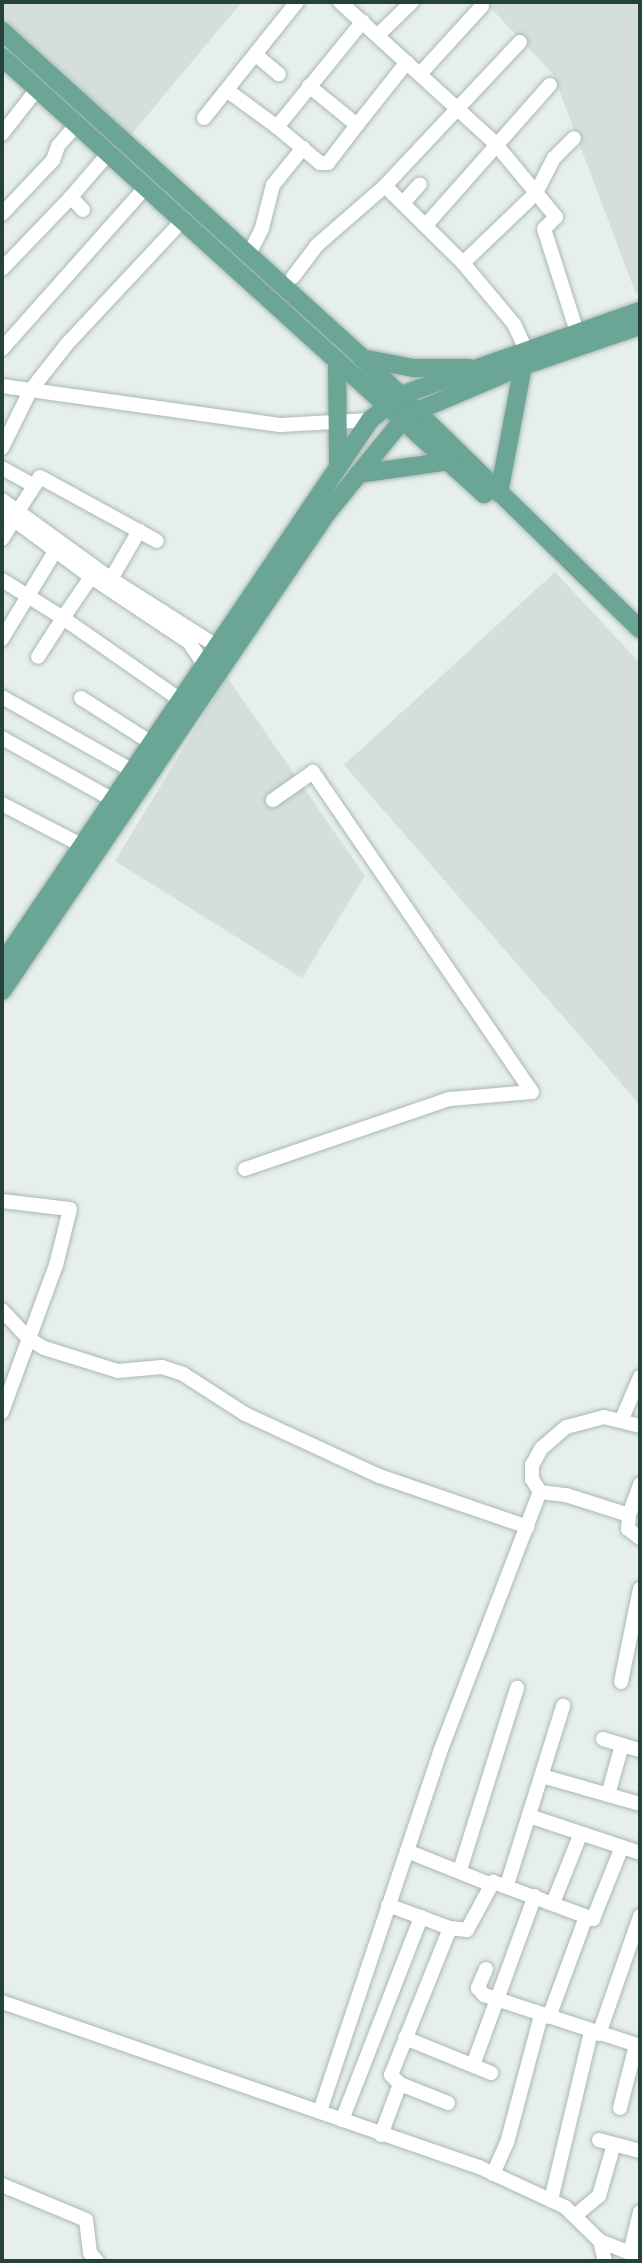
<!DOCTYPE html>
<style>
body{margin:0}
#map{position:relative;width:642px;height:2263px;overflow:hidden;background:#e6efeb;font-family:Karla,sans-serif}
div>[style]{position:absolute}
.built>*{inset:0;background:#d4dfda}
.roads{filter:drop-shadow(0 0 2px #a8b8b2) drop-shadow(0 0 2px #a8b8b2)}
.minor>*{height:14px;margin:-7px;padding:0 7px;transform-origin:7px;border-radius:7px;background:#fff}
.major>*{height:18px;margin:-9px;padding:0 9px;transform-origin:9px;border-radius:9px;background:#6aa596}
span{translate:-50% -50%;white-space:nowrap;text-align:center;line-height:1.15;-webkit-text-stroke:5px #f7fbf9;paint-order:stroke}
.frame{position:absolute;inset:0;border:4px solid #24423a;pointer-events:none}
</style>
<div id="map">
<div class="built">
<div style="clip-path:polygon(2px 2px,242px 2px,130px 136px,2px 20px)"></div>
<div style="clip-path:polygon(485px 2px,640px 2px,640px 293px,636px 294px,553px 74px)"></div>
<div style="clip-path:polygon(555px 572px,640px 663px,640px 1105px,344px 765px)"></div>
<div style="clip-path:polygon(227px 677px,365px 876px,302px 978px,115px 861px)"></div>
</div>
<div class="roads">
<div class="minor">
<div style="left:340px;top:2px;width:208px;rotate:42.3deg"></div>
<div style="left:494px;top:142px;width:97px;rotate:50.4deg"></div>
<div style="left:556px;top:217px;width:17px;rotate:135deg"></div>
<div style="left:544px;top:229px;width:108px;rotate:72.2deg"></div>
<div style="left:378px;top:35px;width:47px;rotate:-44.1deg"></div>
<div style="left:520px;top:42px;width:197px;rotate:133.2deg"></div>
<div style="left:385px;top:186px;width:110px;rotate:44.6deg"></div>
<div style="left:463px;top:263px;width:80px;rotate:50.1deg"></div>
<div style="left:514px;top:324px;width:29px;rotate:65deg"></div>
<div style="left:256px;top:55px;width:30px;rotate:40deg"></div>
<div style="left:420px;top:74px;width:92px;rotate:-47.6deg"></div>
<div style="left:228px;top:91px;width:61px;rotate:36.3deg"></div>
<div style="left:277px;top:127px;width:136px;rotate:-50.9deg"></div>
<div style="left:204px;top:118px;width:149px;rotate:-51.3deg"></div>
<div style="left:357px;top:125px;width:80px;rotate:-51.6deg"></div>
<div style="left:277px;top:127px;width:56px;rotate:39.9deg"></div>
<div style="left:320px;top:163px;width:8px"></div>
<div style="left:328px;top:163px;width:48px;rotate:-52.7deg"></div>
<div style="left:357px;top:125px;width:62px;rotate:-140.9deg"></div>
<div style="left:2px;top:134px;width:57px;rotate:-52.1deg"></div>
<div style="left:403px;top:203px;width:25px;rotate:-48deg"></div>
<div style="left:83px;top:210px;width:18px;rotate:-133deg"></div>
<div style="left:71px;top:197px;width:57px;rotate:-49.3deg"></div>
<div style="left:2px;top:214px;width:74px;rotate:-46.6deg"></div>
<div style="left:53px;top:160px;width:15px;rotate:-70deg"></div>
<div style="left:58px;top:146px;width:28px;rotate:-49deg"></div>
<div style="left:426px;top:225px;width:187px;rotate:-48.5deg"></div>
<div style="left:248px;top:256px;width:31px;rotate:-63deg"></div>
<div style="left:262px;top:228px;width:44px;rotate:-75.7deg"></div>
<div style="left:273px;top:185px;width:48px;rotate:-51deg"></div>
<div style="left:463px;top:263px;width:101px;rotate:-43.8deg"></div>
<div style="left:536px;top:193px;width:39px;rotate:-63deg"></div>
<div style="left:554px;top:158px;width:28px;rotate:-45deg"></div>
<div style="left:2px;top:269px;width:100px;rotate:-46.2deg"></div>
<div style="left:293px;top:277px;width:39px;rotate:-53deg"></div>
<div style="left:316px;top:246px;width:91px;rotate:-41deg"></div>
<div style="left:2px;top:349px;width:215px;rotate:-48.4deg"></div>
<div style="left:2px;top:386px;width:282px;rotate:8deg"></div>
<div style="left:281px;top:425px;width:89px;rotate:-3.2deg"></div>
<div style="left:2px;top:448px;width:64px;rotate:-63.8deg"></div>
<div style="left:30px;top:391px;width:60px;rotate:-51.8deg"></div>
<div style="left:67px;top:344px;width:168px;rotate:-46.9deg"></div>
<div style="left:2px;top:468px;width:35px;rotate:29deg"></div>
<div style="left:2px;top:500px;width:135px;rotate:35.9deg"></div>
<div style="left:111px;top:579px;width:123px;rotate:32.4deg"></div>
<div style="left:2px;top:511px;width:111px;rotate:36.6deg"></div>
<div style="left:18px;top:511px;width:40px;rotate:-57.1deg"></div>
<div style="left:40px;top:477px;width:133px;rotate:28.7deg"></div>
<div style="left:2px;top:539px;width:22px;rotate:-58deg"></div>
<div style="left:111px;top:579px;width:56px;rotate:-59.7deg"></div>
<div style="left:2px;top:580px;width:72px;rotate:31.9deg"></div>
<div style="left:63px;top:618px;width:46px;rotate:122.7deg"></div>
<div style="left:2px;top:639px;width:103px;rotate:-58.9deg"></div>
<div style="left:2px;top:697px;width:148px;rotate:29.5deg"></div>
<div style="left:81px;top:698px;width:82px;rotate:32.5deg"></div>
<div style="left:179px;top:699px;width:141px;rotate:-145.1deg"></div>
<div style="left:63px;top:618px;width:50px;rotate:-55.7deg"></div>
<div style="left:91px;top:577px;width:118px;rotate:33.6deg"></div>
<div style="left:189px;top:642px;width:25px;rotate:56deg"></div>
<div style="left:2px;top:738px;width:125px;rotate:29.2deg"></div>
<div style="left:2px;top:804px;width:89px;rotate:27.4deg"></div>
<div style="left:245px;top:1169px;width:217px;rotate:-18.9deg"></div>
<div style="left:450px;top:1099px;width:82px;rotate:-4.9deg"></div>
<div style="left:532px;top:1092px;width:388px;rotate:-124.4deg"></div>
<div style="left:313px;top:772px;width:49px;rotate:145deg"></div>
<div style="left:2px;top:1201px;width:68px;rotate:6.7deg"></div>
<div style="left:70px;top:1209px;width:58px;rotate:104deg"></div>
<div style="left:56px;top:1265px;width:157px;rotate:110.2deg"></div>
<div style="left:2px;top:1310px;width:40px;rotate:47deg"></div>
<div style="left:29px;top:1339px;width:17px;rotate:31deg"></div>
<div style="left:44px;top:1348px;width:77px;rotate:17.3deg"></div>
<div style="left:118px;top:1371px;width:44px;rotate:-5.2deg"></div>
<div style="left:162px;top:1367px;width:22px;rotate:18deg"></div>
<div style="left:183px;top:1374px;width:74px;rotate:32.8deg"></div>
<div style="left:245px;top:1414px;width:148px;rotate:24.8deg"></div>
<div style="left:379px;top:1476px;width:157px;rotate:18.9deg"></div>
<div style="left:622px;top:1419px;width:46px;rotate:-66.8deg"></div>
<div style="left:640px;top:1426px;width:37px;rotate:-166deg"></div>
<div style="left:604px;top:1417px;width:39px;rotate:165deg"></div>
<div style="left:566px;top:1427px;width:33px;rotate:139deg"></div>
<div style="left:541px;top:1449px;width:18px;rotate:119deg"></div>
<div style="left:532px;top:1465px;width:14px;rotate:90deg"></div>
<div style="left:532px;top:1479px;width:15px;rotate:58deg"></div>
<div style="left:540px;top:1492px;width:26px;rotate:7deg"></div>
<div style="left:566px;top:1495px;width:66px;rotate:17.6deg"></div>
<div style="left:629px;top:1515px;width:14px;rotate:94deg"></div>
<div style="left:628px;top:1529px;width:15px;rotate:37deg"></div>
<div style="left:629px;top:1515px;width:33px;rotate:-70deg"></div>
<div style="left:621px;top:1682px;width:95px;rotate:-78.5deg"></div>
<div style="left:603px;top:1739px;width:39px;rotate:17deg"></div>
<div style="left:542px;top:1776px;width:102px;rotate:15.9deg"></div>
<div style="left:608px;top:1795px;width:52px;rotate:-74.4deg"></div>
<div style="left:529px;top:1816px;width:117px;rotate:18.4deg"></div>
<div style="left:407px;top:1851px;width:88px;rotate:21.9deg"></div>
<div style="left:460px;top:1870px;width:191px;rotate:-72.6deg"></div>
<div style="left:507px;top:1885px;width:188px;rotate:-72.6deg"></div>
<div style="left:553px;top:1903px;width:75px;rotate:-68.2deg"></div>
<div style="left:388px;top:1905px;width:66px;rotate:20.4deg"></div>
<div style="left:486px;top:1969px;width:21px;rotate:113deg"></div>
<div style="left:478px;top:1988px;width:9px;rotate:49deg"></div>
<div style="left:484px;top:1995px;width:164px;rotate:18.1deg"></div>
<div style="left:2px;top:2002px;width:505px;rotate:19.08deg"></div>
<div style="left:479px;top:2167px;width:95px;rotate:24.9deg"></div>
<div style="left:565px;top:2207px;width:49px;rotate:44.2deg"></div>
<div style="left:600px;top:2241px;width:43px;rotate:21.8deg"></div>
<div style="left:549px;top:2017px;width:107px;rotate:-69.7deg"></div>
<div style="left:599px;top:2034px;width:125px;rotate:-70.8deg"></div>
<div style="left:405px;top:2038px;width:93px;rotate:22.1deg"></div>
<div style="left:473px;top:2065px;width:180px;rotate:-69.9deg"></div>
<div style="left:448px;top:2103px;width:52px;rotate:-158.4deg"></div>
<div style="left:400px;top:2084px;width:13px;rotate:-135deg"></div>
<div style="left:391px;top:2075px;width:158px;rotate:-68.1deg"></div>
<div style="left:450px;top:1928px;width:17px;rotate:7deg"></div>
<div style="left:467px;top:1930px;width:55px;rotate:-61.6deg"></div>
<div style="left:493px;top:1882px;width:107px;rotate:20.3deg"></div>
<div style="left:593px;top:1919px;width:78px;rotate:-68.1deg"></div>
<div style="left:620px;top:2108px;width:65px;rotate:-75.7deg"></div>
<div style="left:320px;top:2111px;width:379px;rotate:-71.5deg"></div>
<div style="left:440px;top:1752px;width:279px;rotate:-69deg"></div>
<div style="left:342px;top:2120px;width:218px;rotate:-68.7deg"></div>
<div style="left:381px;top:2135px;width:54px;rotate:-69.6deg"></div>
<div style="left:599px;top:2140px;width:42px;rotate:15deg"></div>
<div style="left:493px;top:2174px;width:34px;rotate:-66deg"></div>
<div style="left:507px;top:2143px;width:132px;rotate:-75.1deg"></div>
<div style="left:2px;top:2185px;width:91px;rotate:22.6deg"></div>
<div style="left:86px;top:2220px;width:33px;rotate:83deg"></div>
<div style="left:90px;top:2253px;width:11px;rotate:49deg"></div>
<div style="left:551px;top:2200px;width:173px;rotate:-76.6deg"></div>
<div style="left:576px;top:2215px;width:30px;rotate:-40deg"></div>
<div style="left:599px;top:2196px;width:54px;rotate:-73.9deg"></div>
<div style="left:600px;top:2241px;width:21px;rotate:76deg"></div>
<div style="left:630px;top:2253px;width:42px;rotate:-76.3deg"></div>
</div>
<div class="major">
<div style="left:2px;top:31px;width:486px;rotate:42.2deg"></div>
<div style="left:362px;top:358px;width:388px;rotate:44.3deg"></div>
<div style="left:2px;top:57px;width:651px;rotate:42.2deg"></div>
<div style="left:362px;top:358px;width:52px;rotate:11.1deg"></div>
<div style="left:413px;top:368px;width:56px"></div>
<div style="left:337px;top:363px;width:99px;rotate:89.4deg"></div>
<div style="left:358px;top:474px;width:92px;rotate:-8.1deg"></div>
<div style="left:499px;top:493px;width:129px;rotate:-79.3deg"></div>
<div style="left:2px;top:964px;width:657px;rotate:-55.92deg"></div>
<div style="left:370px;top:420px;width:40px;rotate:-39deg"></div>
<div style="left:401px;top:395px;width:253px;rotate:-19.4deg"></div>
<div style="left:2px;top:991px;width:578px;rotate:-55.79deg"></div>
<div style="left:327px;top:513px;width:117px;rotate:-50.9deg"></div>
<div style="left:401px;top:422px;width:19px;rotate:-35deg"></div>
<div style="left:417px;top:411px;width:115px;rotate:-23deg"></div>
<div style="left:523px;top:366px;width:124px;rotate:-18.9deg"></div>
</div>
</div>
<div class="frame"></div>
</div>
